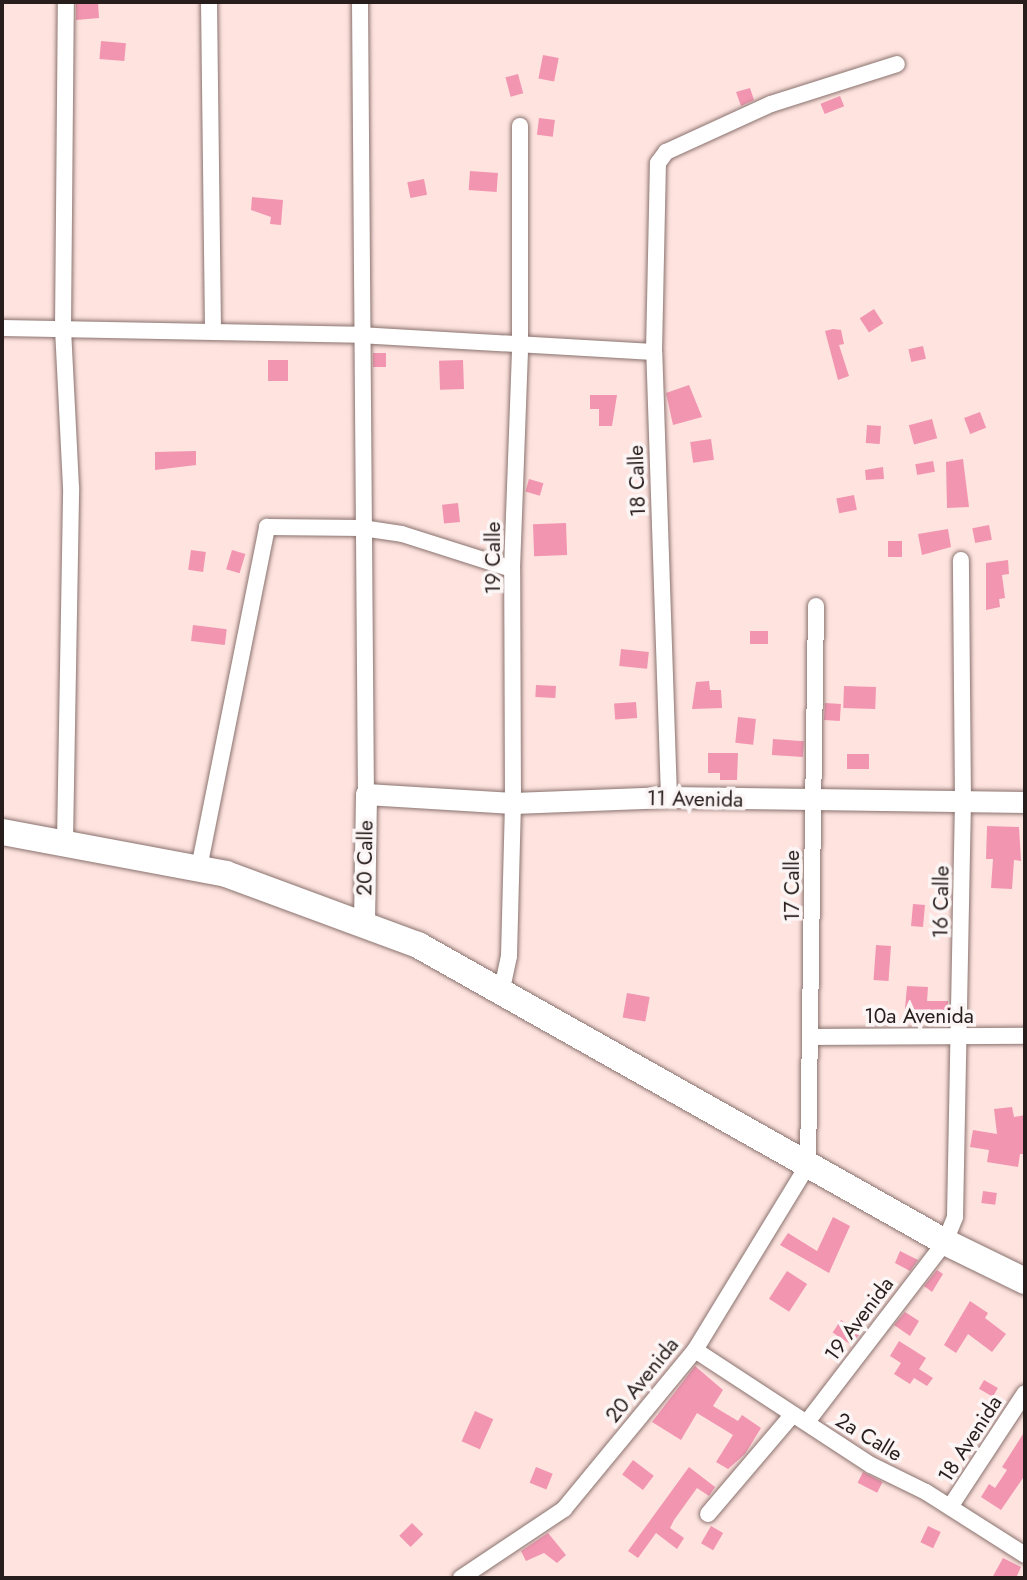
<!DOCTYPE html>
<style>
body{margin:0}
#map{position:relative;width:1027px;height:1580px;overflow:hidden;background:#fee3df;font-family:Jost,sans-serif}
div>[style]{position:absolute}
.building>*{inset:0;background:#f295b1;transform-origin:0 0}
.roads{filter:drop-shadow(0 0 2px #89726e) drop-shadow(0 0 2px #89726e)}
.minor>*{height:16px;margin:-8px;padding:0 8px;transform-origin:8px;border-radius:8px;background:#fff}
.tertiary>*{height:21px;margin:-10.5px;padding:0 10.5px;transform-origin:10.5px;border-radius:10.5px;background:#fff}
.primary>*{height:26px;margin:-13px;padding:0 13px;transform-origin:13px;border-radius:13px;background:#fff}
span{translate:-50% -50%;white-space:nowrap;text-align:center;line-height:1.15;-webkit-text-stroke:7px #fbf6f5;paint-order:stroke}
.street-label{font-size:21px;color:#271d1c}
.frame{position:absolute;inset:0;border:4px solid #271d1c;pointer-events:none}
</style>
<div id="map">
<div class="building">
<div style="clip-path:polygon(76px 2px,98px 2px,99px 18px,76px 20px)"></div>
<div style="left:101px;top:41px;width:25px;height:18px;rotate:5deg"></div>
<div style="left:543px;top:55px;width:16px;height:24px;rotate:11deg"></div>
<div style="left:518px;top:74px;width:20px;height:13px;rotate:75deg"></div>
<div style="clip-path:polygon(750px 88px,754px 100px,741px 106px,736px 92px)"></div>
<div style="left:840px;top:96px;width:11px;height:21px;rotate:68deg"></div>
<div style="left:539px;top:118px;width:16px;height:17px;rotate:7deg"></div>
<div style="left:470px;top:171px;width:28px;height:19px;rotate:4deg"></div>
<div style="left:424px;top:179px;width:16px;height:17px;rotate:79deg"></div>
<div style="clip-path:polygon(252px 197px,283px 200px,281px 225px,270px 224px,271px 217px,251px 210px)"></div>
<div style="left:874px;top:309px;width:17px;height:17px;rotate:57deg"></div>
<div style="clip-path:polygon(833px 329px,841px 330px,844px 344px,839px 345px,849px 376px,838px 380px,825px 331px)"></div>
<div style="left:923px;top:346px;width:13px;height:15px;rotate:77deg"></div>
<div style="left:373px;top:353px;width:13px;height:14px"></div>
<div style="left:268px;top:360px;width:20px;height:21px"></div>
<div style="left:463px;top:360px;width:29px;height:24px;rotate:88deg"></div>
<div style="clip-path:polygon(689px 385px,702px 417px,673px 425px,666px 393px)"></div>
<div style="clip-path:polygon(590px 395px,617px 395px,612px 426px,599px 426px,599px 409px,590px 409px)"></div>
<div style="left:980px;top:412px;width:17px;height:17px;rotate:69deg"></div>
<div style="left:932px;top:419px;width:20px;height:24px;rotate:75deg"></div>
<div style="left:867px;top:425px;width:14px;height:18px;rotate:4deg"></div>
<div style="left:711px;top:439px;width:21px;height:21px;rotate:82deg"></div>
<div style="clip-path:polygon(196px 451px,196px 465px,155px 470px,155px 452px)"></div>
<div style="clip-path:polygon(963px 459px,969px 507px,947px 508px,946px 462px)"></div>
<div style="left:933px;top:461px;width:11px;height:18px;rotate:80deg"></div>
<div style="clip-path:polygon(883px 467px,884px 479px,866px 480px,865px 470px)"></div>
<div style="left:529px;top:479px;width:15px;height:13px;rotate:16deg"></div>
<div style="left:854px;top:495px;width:15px;height:18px;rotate:79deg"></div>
<div style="left:458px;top:503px;width:19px;height:16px;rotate:84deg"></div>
<div style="left:566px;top:523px;width:32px;height:33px;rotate:88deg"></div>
<div style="left:989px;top:525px;width:15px;height:17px;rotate:79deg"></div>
<div style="clip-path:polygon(948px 529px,951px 547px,922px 555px,918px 534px)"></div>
<div style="left:888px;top:541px;width:14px;height:16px"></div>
<div style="left:191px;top:550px;width:15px;height:20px;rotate:8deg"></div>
<div style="left:232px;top:550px;width:14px;height:20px;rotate:17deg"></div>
<div style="clip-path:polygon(1008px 560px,1009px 574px,1002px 575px,1005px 598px,999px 599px,1000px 607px,986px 610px,986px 563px)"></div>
<div style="left:193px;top:625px;width:34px;height:16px;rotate:7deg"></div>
<div style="left:750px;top:631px;width:18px;height:13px"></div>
<div style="left:621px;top:649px;width:28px;height:17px;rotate:6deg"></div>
<div style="clip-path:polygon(709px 681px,710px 690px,721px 690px,722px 708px,692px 709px,696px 682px)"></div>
<div style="left:536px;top:685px;width:20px;height:12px;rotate:3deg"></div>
<div style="left:844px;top:686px;width:32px;height:22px;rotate:2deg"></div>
<div style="left:636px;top:702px;width:16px;height:22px;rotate:86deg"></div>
<div style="left:825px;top:703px;width:16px;height:17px;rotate:4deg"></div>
<div style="left:738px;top:717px;width:18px;height:26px;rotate:6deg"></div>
<div style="left:773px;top:739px;width:31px;height:16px;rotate:4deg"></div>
<div style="clip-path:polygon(708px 753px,738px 753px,737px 780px,720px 780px,720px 773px,708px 773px)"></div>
<div style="left:847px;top:754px;width:22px;height:15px"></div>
<div style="clip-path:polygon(987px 826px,1019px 827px,1021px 861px,1014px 860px,1012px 889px,991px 888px,993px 859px,986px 859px)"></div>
<div style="left:913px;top:904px;width:12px;height:22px;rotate:5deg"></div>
<div style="left:876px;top:945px;width:15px;height:35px;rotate:4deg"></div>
<div style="clip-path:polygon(907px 986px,928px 987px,927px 1001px,948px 1001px,948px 1025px,904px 1020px)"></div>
<div style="left:627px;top:993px;width:23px;height:25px;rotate:10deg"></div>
<div style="clip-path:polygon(1012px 1107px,1014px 1117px,1025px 1115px,1025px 1154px,1020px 1154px,1018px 1167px,987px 1162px,989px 1150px,970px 1147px,973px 1130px,997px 1134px,994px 1109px)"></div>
<div style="left:983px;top:1191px;width:14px;height:12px;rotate:8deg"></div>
<div style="clip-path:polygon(833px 1217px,850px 1226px,829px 1273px,780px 1245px,788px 1233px,817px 1251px)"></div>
<div style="clip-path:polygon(900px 1251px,918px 1260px,910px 1271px,895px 1263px)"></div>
<div style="clip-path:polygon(937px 1270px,943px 1274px,932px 1292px,924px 1286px)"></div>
<div style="left:787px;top:1271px;width:24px;height:33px;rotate:33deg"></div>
<div style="clip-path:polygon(970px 1301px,988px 1313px,985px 1318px,1006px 1334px,992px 1352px,968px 1334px,956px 1353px,944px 1345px)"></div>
<div style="clip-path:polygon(905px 1312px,919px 1321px,910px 1336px,894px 1325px)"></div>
<div style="left:841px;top:1320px;width:23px;height:15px;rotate:34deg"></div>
<div style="clip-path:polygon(899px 1341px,926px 1358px,919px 1369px,933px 1378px,927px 1386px,914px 1378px,910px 1384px,894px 1374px,901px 1363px,890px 1356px)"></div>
<div style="clip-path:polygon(695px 1366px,723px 1390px,713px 1406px,738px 1421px,742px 1415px,761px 1428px,745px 1454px,728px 1469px,716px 1462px,733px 1435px,697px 1413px,681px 1440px,652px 1422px)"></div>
<div style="left:984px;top:1380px;width:16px;height:10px;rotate:30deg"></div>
<div style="left:475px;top:1411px;width:20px;height:33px;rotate:24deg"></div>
<div style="clip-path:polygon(1025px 1431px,1025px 1475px,1001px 1510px,981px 1497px,989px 1484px,995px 1488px,1007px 1470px,1002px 1467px)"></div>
<div style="left:633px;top:1460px;width:26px;height:18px;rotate:37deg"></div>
<div style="left:536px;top:1467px;width:18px;height:17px;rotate:22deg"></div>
<div style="clip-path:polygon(689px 1467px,715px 1487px,709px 1496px,697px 1488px,674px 1520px,670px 1528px,684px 1538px,677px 1549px,656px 1533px,638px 1558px,628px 1551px)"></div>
<div style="left:863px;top:1472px;width:22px;height:12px;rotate:27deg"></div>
<div style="left:412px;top:1523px;width:16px;height:18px;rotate:45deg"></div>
<div style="left:711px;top:1526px;width:14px;height:20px;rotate:30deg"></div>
<div style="left:928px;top:1526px;width:14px;height:18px;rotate:25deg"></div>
<div style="clip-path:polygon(548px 1533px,566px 1555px,557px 1563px,544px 1553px,526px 1561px,521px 1551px)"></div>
<div style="clip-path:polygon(1003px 1558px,1021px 1567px,1016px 1578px,992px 1578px)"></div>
</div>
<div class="roads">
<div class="minor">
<div style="left:209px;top:2px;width:329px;rotate:89.3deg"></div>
<div style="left:360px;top:2px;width:792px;rotate:89.57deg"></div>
<div style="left:2px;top:328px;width:357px;rotate:1.1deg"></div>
<div style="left:359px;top:335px;width:295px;rotate:3.3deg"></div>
<div style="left:669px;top:797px;width:445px;rotate:-91.9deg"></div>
<div style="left:654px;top:352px;width:189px;rotate:-88.8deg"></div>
<div style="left:658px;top:163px;width:14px;rotate:-54deg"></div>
<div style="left:666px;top:152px;width:115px;rotate:-24.6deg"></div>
<div style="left:771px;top:104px;width:132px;rotate:-17.6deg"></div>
<div style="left:65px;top:841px;width:354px;rotate:-89deg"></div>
<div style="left:71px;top:487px;width:159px;rotate:-92.9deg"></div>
<div style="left:63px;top:328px;width:326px;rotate:-89.5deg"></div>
<div style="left:199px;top:868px;width:348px;rotate:-78.7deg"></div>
<div style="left:267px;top:527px;width:95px;rotate:0.6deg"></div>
<div style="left:362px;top:528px;width:40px;rotate:8.5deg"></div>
<div style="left:402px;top:534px;width:115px;rotate:17.7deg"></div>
<div style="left:502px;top:989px;width:34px;rotate:-78deg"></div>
<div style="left:509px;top:956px;width:153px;rotate:-88.5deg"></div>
<div style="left:513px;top:803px;width:234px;rotate:-90.2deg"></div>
<div style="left:512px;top:569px;width:223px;rotate:-87.9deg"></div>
<div style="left:520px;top:346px;width:220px;rotate:-90deg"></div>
<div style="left:813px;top:1037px;width:212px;rotate:-0.3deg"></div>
<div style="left:695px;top:1350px;width:210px;rotate:33.2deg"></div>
<div style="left:871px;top:1465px;width:61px;rotate:26.1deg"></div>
<div style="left:926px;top:1492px;width:117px;rotate:32.5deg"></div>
<div style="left:807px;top:1422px;width:227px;rotate:-52.5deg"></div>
<div style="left:945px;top:1242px;width:27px;rotate:-68deg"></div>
<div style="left:955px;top:1217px;width:415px;rotate:-88.9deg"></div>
<div style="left:963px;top:802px;width:242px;rotate:-90.5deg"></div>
<div style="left:950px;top:1507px;width:136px;rotate:-56.7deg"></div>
<div style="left:708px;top:1514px;width:131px;rotate:-49.6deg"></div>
<div style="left:461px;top:1578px;width:124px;rotate:-33.8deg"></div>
<div style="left:564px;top:1509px;width:206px;rotate:-50.5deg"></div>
<div style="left:695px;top:1350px;width:217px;rotate:-58.6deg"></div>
<div style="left:808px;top:1165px;width:559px;rotate:-89.18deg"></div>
</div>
<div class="tertiary">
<div style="left:364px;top:922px;width:128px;rotate:-89.1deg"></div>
<div style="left:366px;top:794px;width:147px;rotate:3.5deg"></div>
<div style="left:513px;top:803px;width:156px;rotate:-2.2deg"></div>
<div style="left:669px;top:797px;width:356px;rotate:0.8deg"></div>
</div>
<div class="primary">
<div style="left:2px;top:832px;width:228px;rotate:10.6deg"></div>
<div style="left:226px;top:874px;width:205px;rotate:20.3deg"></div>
<div style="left:418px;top:945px;width:605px;rotate:29.4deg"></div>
<div style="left:945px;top:1242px;width:89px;rotate:26deg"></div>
</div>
</div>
<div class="street-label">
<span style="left:637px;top:481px;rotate:-92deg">18 Calle</span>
<span style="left:493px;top:558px;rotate:-90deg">19 Calle</span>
<span style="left:695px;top:799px;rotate:1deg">11 Avenida</span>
<span style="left:365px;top:858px;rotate:-89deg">20 Calle</span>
<span style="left:792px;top:886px;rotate:-90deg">17 Calle</span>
<span style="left:941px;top:902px;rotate:-89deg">16 Calle</span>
<span style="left:919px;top:1016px">10a Avenida</span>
<span style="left:859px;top:1319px;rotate:-53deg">19 Avenida</span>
<span style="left:642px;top:1380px;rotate:-51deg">20 Avenida</span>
<span style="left:869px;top:1437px;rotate:31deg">2a Calle</span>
<span style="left:970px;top:1439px;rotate:-57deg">18 Avenida</span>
</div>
<div class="frame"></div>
</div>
